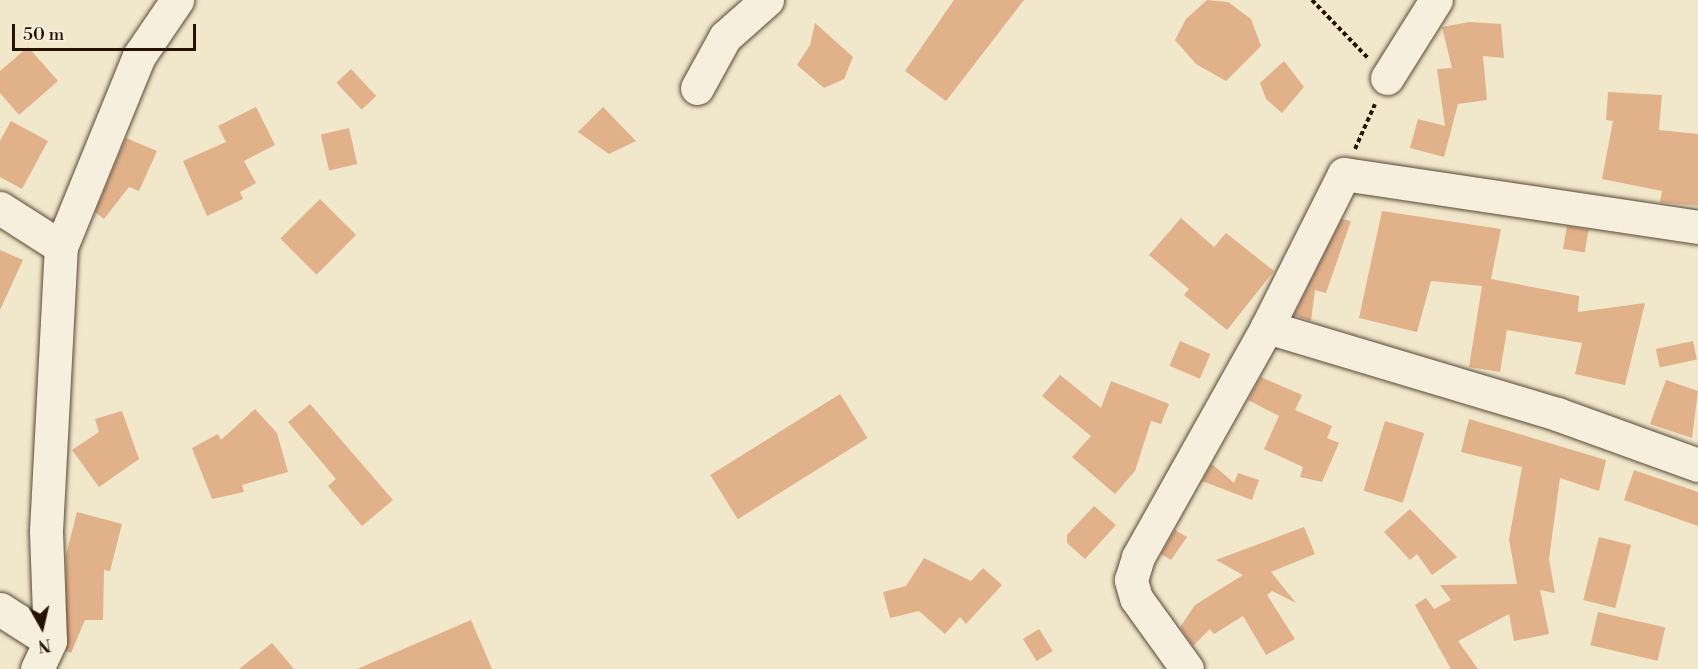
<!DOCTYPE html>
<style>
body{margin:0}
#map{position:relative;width:1698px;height:669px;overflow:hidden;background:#f1e7cb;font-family:"Libre Bodoni",serif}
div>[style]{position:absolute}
.building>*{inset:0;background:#e1b18a;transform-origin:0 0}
.path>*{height:4px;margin-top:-2px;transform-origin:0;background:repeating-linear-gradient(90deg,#261301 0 4.5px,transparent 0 7.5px)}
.roads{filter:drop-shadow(0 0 2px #594834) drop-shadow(0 0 2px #594834)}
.minor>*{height:33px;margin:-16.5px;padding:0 16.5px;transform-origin:16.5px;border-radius:16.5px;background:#f6efdd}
span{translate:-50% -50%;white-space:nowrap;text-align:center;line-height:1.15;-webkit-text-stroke:6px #f6efdd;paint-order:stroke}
.north{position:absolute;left:12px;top:597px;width:60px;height:60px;-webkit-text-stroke:4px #f6efdd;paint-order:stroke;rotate:172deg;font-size:16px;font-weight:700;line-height:24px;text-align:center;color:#261301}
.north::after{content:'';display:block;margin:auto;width:21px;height:27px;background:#261301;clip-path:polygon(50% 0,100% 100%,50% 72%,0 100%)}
.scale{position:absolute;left:12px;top:24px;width:184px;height:27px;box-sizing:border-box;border:3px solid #261301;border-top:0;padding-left:8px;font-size:18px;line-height:21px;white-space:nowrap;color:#261301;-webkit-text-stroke:4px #f6efdd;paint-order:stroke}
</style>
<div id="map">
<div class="building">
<div style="clip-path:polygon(954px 0,1024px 0,946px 101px,905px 71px)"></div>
<div style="clip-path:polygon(1207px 0,1228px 2px,1251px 19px,1261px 46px,1226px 81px,1196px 64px,1175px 40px,1186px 19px)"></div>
<div style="clip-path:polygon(1469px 22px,1501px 24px,1504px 58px,1483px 56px,1487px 100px,1458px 104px,1444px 157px,1410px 148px,1418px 119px,1445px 126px,1437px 69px,1452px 68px,1442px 27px)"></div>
<div style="clip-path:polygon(815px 23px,853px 57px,844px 79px,824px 88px,797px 65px,810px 45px)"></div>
<div style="clip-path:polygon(28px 47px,58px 81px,19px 115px,0 93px,0 71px)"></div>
<div style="clip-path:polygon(1284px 61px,1304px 87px,1282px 113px,1266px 99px,1260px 83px)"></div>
<div style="left:351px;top:69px;width:37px;height:20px;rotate:47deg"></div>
<div style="clip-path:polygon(1608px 92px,1662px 95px,1659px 130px,1698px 134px,1698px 206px,1660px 202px,1662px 191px,1602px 179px,1613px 121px,1606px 120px)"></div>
<div style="clip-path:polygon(256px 107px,275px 145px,244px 161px,256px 183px,240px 192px,243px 199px,207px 216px,183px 161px,226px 142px,218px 126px)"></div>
<div style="clip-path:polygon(603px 107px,636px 141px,609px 154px,578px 132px)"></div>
<div style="clip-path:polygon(11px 121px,48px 141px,22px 189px,0 177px,0 141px)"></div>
<div style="left:349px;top:128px;width:37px;height:29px;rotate:77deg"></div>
<div style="clip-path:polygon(126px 138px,157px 151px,139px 191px,129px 187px,104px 219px,95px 212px)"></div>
<div style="left:320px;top:199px;width:51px;height:56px;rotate:45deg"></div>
<div style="clip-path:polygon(1382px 211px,1501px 229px,1491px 279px,1579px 296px,1578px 312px,1645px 303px,1625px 385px,1575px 374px,1582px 343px,1507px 330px,1500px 372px,1469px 367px,1482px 286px,1431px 281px,1417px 332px,1359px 318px)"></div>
<div style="clip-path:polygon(1181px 218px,1214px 247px,1226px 233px,1274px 271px,1227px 330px,1184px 295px,1189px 289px,1149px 255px)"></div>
<div style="clip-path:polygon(1342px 219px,1351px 221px,1326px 293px,1315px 290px,1311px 321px,1294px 315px)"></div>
<div style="left:1567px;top:226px;width:22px;height:23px;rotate:10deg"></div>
<div style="clip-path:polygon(0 250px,23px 260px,0 310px)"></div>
<div style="left:1180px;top:341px;width:33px;height:27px;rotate:23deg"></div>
<div style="left:1693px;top:341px;width:19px;height:38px;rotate:78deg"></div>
<div style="clip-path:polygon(1060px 375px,1101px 408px,1111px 381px,1169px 404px,1161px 424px,1151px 421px,1135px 471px,1115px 494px,1072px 457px,1091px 436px,1042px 396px)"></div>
<div style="clip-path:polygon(1261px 377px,1302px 395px,1295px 410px,1332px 426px,1327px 438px,1339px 443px,1322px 482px,1300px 477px,1303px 467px,1264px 449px,1279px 416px,1248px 400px)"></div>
<div style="clip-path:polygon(1666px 380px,1698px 391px,1692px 438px,1650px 424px)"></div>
<div style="left:840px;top:394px;width:52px;height:153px;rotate:58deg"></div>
<div style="clip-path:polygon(310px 404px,393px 500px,362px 526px,328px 486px,336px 479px,288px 422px)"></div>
<div style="clip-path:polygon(255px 409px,277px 433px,288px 472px,242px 485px,244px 492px,212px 499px,192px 448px,218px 434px,221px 440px)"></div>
<div style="clip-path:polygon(122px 411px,139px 459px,99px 487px,72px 450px,99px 432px,95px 419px)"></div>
<div style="clip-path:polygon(1469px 419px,1606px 460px,1599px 491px,1560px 478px,1549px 559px,1555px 593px,1540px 590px,1549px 634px,1514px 641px,1509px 614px,1458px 641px,1478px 669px,1451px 669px,1415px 605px,1426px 598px,1434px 609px,1451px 600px,1440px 585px,1517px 584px,1509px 539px,1522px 467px,1461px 452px)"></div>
<div style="left:1385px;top:421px;width:41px;height:73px;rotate:17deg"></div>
<div style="clip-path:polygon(1212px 464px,1234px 483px,1238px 473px,1259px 480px,1252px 500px,1202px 481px)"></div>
<div style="clip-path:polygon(1634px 470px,1698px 492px,1698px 526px,1624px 500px)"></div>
<div style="clip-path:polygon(1094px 506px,1116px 525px,1085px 559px,1067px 543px,1067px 535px)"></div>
<div style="clip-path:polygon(1410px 509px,1457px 557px,1432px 575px,1417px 554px,1410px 560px,1384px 532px)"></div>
<div style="clip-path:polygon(77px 512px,122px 524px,110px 571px,104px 570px,103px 620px,85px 620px,71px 653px,66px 651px,66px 555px)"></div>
<div style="clip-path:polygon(1304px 527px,1315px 554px,1271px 572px,1296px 603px,1272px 591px,1267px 595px,1295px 639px,1266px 655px,1243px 616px,1214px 634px,1210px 629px,1193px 646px,1180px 627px,1195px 605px,1243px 575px,1216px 560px)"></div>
<div style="clip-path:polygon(1175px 530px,1187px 537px,1171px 560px,1161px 554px)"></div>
<div style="left:1599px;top:537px;width:33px;height:65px;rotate:14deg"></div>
<div style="clip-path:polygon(924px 558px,971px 581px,983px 568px,1002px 585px,966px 624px,960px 617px,945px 634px,919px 611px,890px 618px,883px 592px,906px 586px)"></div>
<div style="left:1598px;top:612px;width:69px;height:34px;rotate:13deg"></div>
<div style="clip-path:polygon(471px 620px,492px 669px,357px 669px)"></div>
<div style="left:1039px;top:629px;width:26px;height:19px;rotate:58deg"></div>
<div style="clip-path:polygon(272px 643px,294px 669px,239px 669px)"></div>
</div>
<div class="path">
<div style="left:1312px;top:0;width:81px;rotate:46deg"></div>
<div style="left:1355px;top:149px;width:49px;rotate:-66deg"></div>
</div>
<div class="roads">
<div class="minor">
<div style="left:1387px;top:78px;width:92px;rotate:-57.9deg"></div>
<div style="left:697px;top:88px;width:58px;rotate:-61.2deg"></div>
<div style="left:725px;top:37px;width:56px;rotate:-41.4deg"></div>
<div style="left:0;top:208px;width:72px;rotate:32.6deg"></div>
<div style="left:1267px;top:327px;width:303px;rotate:16.7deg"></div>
<div style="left:1557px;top:414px;width:150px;rotate:19.9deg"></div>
<div style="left:0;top:609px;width:59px;rotate:32.6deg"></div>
<div style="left:37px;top:669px;width:31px;rotate:-65deg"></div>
<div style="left:50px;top:641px;width:110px;rotate:-92.1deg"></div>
<div style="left:46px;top:531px;width:284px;rotate:-87deg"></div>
<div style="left:61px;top:247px;width:206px;rotate:-67.8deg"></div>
<div style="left:139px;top:56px;width:68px;rotate:-55.8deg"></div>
<div style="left:1187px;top:669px;width:87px;rotate:-125.7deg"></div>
<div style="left:1136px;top:598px;width:19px;rotate:-106deg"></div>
<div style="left:1131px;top:580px;width:24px;rotate:-73deg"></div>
<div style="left:1138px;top:557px;width:264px;rotate:-60.7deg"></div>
<div style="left:1267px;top:327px;width:171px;rotate:-63.3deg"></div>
<div style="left:1344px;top:174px;width:358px;rotate:8.5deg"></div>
</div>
</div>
<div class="north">N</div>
<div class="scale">50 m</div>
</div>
